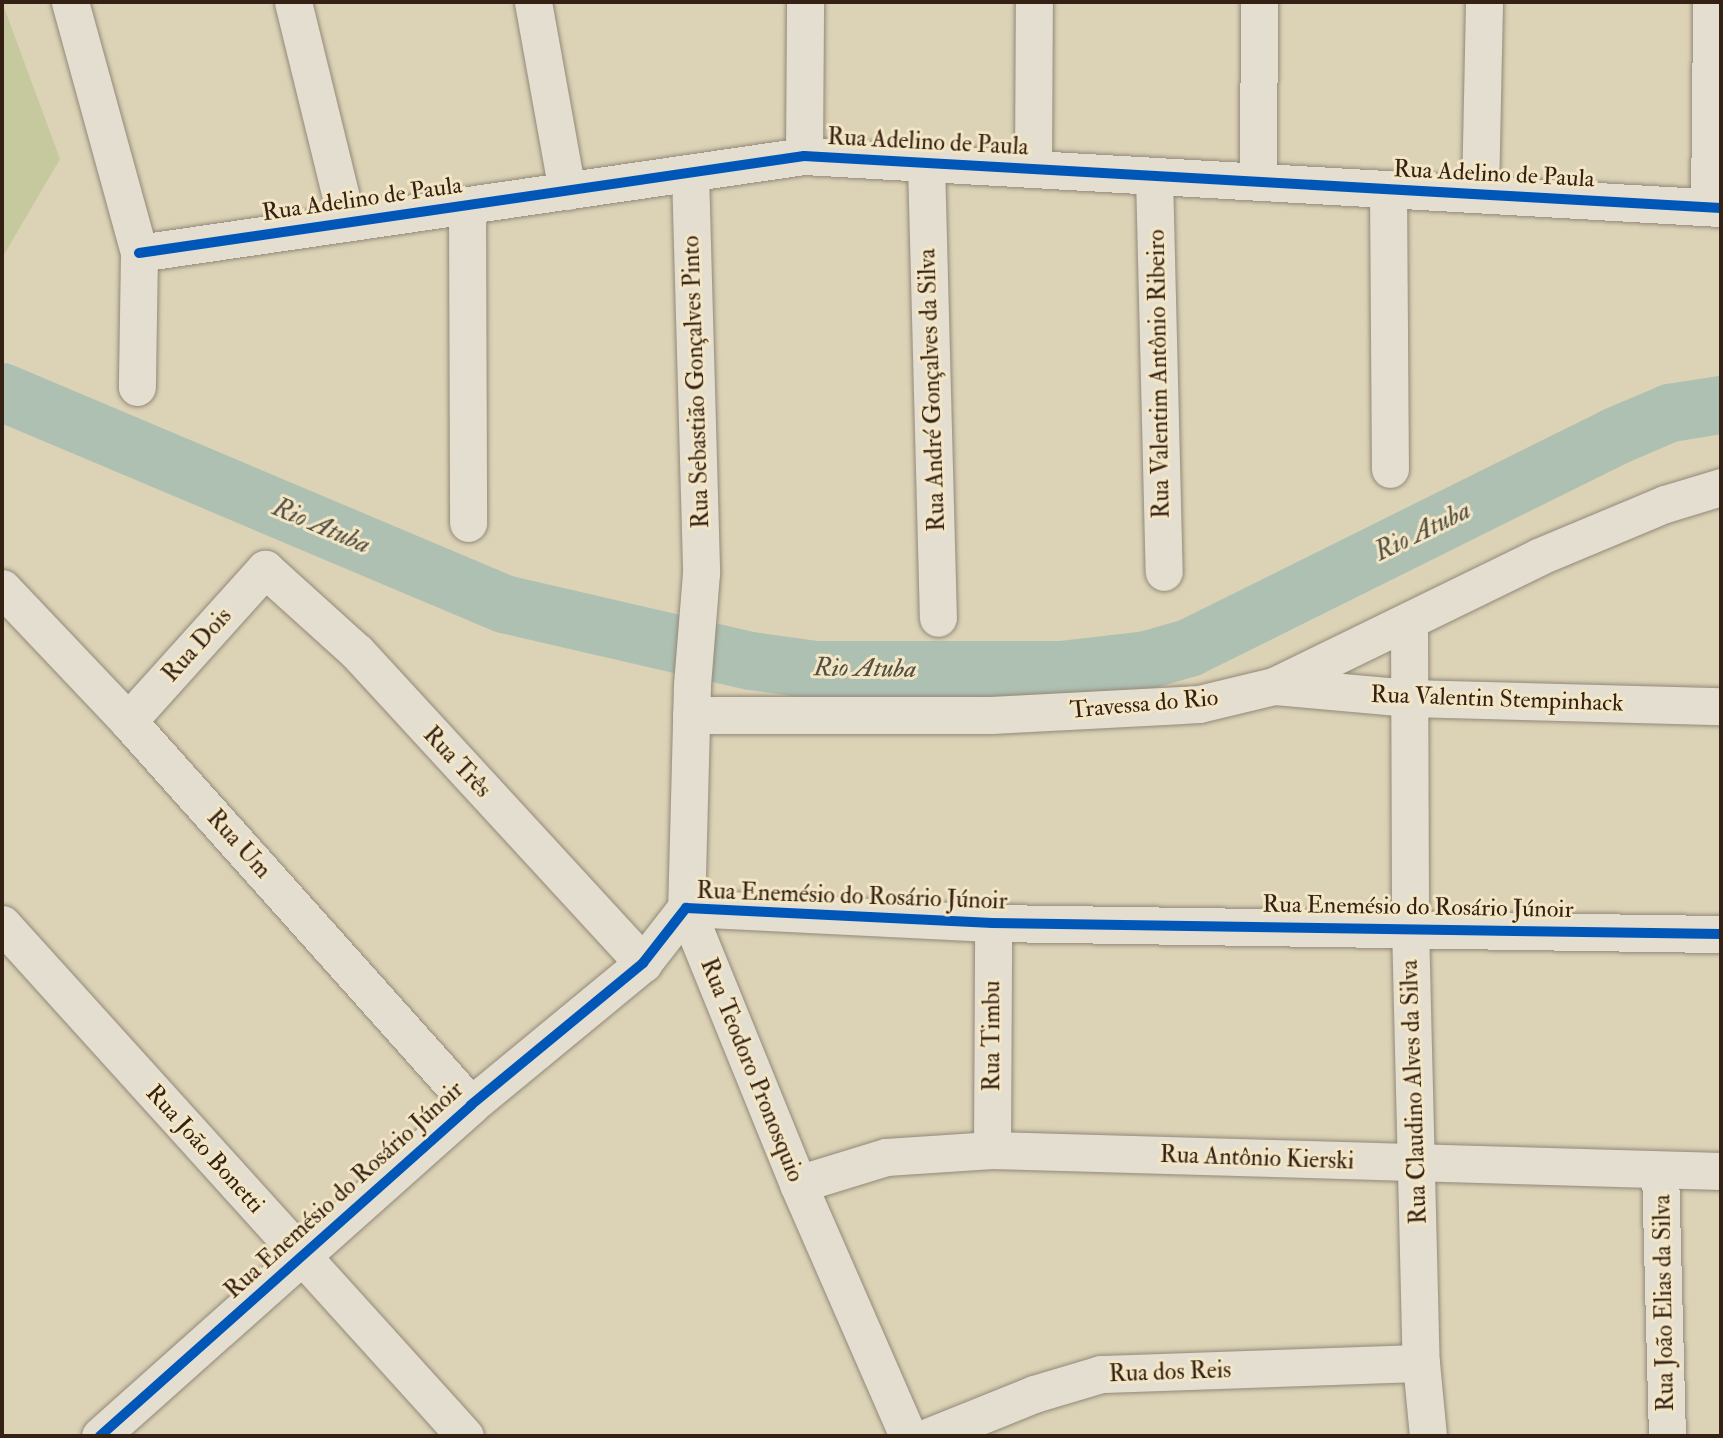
<!DOCTYPE html>
<meta charset="utf-8">
<style>
body{margin:0}
#map{position:relative;width:1723px;height:1438px;overflow:hidden;background:#dcd2b6;font-family:"IM FELL Double Pica",serif}
div>[style]{position:absolute}
.green>*{inset:0;background:#c6c89d}
.river>*{height:58px;margin:-29px;padding:0 29px;transform-origin:29px;border-radius:29px;background:#aec0b2}
.roads{filter:drop-shadow(0 0 2px #928978) drop-shadow(0 0 2px #928978)}
.minor>*{height:37px;margin:-18.5px;padding:0 18.5px;transform-origin:18.5px;border-radius:18.5px;background:#e3ded0}
.cycleway>*{height:10px;margin:-5px;padding:0 5px;transform-origin:5px;border-radius:5px;background:#0057b8}
span{translate:-50% -50%;white-space:nowrap;text-align:center;line-height:1.15;-webkit-text-stroke:6px #f3e6c5;paint-order:stroke}
.street-label{font-size:24px;color:#352014}
.water-label{font-size:26px;color:#534e43;font-style:italic}
.frame{position:absolute;inset:0;border:4px solid #352014;pointer-events:none}
</style>
<div id="map">
<div class="green">
<div style="clip-path:polygon(2px 2px,60px 159px,2px 258px)"></div>
</div>
<div class="river">
<div style="left:2px;top:392px;width:545px;rotate:22.89deg"></div>
<div style="left:504px;top:604px;width:253px;rotate:13deg"></div>
<div style="left:751px;top:661px;width:65px;rotate:8deg"></div>
<div style="left:815px;top:670px;width:246px"></div>
<div style="left:1061px;top:670px;width:87px;rotate:-6.6deg"></div>
<div style="left:1147px;top:660px;width:44px;rotate:-15.9deg"></div>
<div style="left:1189px;top:648px;width:477px;rotate:-26.4deg"></div>
<div style="left:1616px;top:436px;width:59px;rotate:-23.1deg"></div>
<div style="left:1670px;top:413px;width:52px;rotate:-8.9deg"></div>
</div>
<div class="roads">
<div class="minor">
<div style="left:70px;top:2px;width:260px;rotate:74.6deg"></div>
<div style="left:139px;top:253px;width:134px;rotate:90.9deg"></div>
<div style="left:293px;top:2px;width:227px;rotate:76.2deg"></div>
<div style="left:533px;top:2px;width:192px;rotate:79.8deg"></div>
<div style="left:804px;top:156px;width:154px;rotate:-89.6deg"></div>
<div style="left:926px;top:163px;width:455px;rotate:88.5deg"></div>
<div style="left:1033px;top:169px;width:167px;rotate:-89.7deg"></div>
<div style="left:690px;top:173px;width:400px;rotate:88.4deg"></div>
<div style="left:701px;top:573px;width:112px;rotate:94.6deg"></div>
<div style="left:692px;top:685px;width:223px;rotate:91.5deg"></div>
<div style="left:686px;top:908px;width:298px;rotate:67.9deg"></div>
<div style="left:798px;top:1184px;width:275px;rotate:66.4deg"></div>
<div style="left:1154px;top:176px;width:396px;rotate:88.6deg"></div>
<div style="left:1258px;top:182px;width:180px;rotate:-89.7deg"></div>
<div style="left:1388px;top:189px;width:280px;rotate:89.6deg"></div>
<div style="left:1480px;top:194px;width:192px;rotate:-88.8deg"></div>
<div style="left:467px;top:205px;width:318px;rotate:89.8deg"></div>
<div style="left:1709px;top:207px;width:205px;rotate:-89.4deg"></div>
<div style="left:139px;top:253px;width:672px;rotate:-8.3deg"></div>
<div style="left:804px;top:156px;width:918px;rotate:3.25deg"></div>
<div style="left:2px;top:588px;width:183px;rotate:46.5deg"></div>
<div style="left:128px;top:721px;width:515px;rotate:48.23deg"></div>
<div style="left:1409px;top:621px;width:305px;rotate:89.8deg"></div>
<div style="left:1410px;top:926px;width:437px;rotate:88.6deg"></div>
<div style="left:1421px;top:1363px;width:73px;rotate:84.5deg"></div>
<div style="left:1275px;top:686px;width:135px;rotate:5.1deg"></div>
<div style="left:1409px;top:698px;width:312px;rotate:1.5deg"></div>
<div style="left:691px;top:715px;width:300px"></div>
<div style="left:991px;top:715px;width:208px;rotate:-3deg"></div>
<div style="left:1199px;top:704px;width:77px;rotate:-13.5deg"></div>
<div style="left:1274px;top:686px;width:294px;rotate:-26deg"></div>
<div style="left:1538px;top:557px;width:138px;rotate:-22.7deg"></div>
<div style="left:1665px;top:504px;width:59px;rotate:-16.9deg"></div>
<div style="left:128px;top:721px;width:205px;rotate:-48deg"></div>
<div style="left:265px;top:569px;width:124px;rotate:42.1deg"></div>
<div style="left:357px;top:652px;width:423px;rotate:47.4deg"></div>
<div style="left:2px;top:924px;width:690px;rotate:47.88deg"></div>
<div style="left:992px;top:1150px;width:227px;rotate:-89.7deg"></div>
<div style="left:1660px;top:1170px;width:266px;rotate:88.5deg"></div>
<div style="left:798px;top:1184px;width:92px;rotate:-17.1deg"></div>
<div style="left:886px;top:1157px;width:106px;rotate:-3.8deg"></div>
<div style="left:992px;top:1150px;width:729px;rotate:1.65deg"></div>
<div style="left:100px;top:1436px;width:497px;rotate:-41.7deg"></div>
<div style="left:471px;top:1105px;width:223px;rotate:-39.5deg"></div>
<div style="left:643px;top:963px;width:70px;rotate:-52deg"></div>
<div style="left:686px;top:908px;width:307px;rotate:2.8deg"></div>
<div style="left:993px;top:923px;width:728px;rotate:0.87deg"></div>
<div style="left:930px;top:1436px;width:112px;rotate:-22deg"></div>
<div style="left:1034px;top:1394px;width:70px;rotate:-16.6deg"></div>
<div style="left:1101px;top:1374px;width:320px;rotate:-2deg"></div>
</div>
</div>
<div class="cycleway">
<div style="left:139px;top:253px;width:672px;rotate:-8.3deg"></div>
<div style="left:804px;top:156px;width:918px;rotate:3.25deg"></div>
<div style="left:100px;top:1436px;width:497px;rotate:-41.7deg"></div>
<div style="left:471px;top:1105px;width:223px;rotate:-39.5deg"></div>
<div style="left:643px;top:963px;width:70px;rotate:-52deg"></div>
<div style="left:686px;top:908px;width:307px;rotate:2.8deg"></div>
<div style="left:993px;top:923px;width:728px;rotate:0.87deg"></div>
</div>
<div class="street-label">
<span style="left:928px;top:142px;rotate:3deg">Rua Adelino de Paula</span>
<span style="left:1494px;top:174px;rotate:3deg">Rua Adelino de Paula</span>
<span style="left:362px;top:199px;rotate:-8deg">Rua Adelino de Paula</span>
<span style="left:1159px;top:374px;rotate:-91deg">Rua Valentim Antônio Ribeiro</span>
<span style="left:696px;top:382px;rotate:-92deg">Rua Sebastião Gonçalves Pinto</span>
<span style="left:932px;top:390px;rotate:-92deg">Rua André Gonçalves da Silva</span>
<span style="left:197px;top:645px;rotate:-48deg">Rua Dois</span>
<span style="left:1497px;top:699px;rotate:2deg">Rua Valentin Stempinhack</span>
<span style="left:1144px;top:704px;rotate:-5deg">Travessa do Rio</span>
<span style="left:457px;top:762px;rotate:47deg">Rua Três</span>
<span style="left:239px;top:844px;rotate:48deg">Rua Um</span>
<span style="left:852px;top:896px;rotate:2deg">Rua Enemésio do Rosário Júnoir</span>
<span style="left:1418px;top:907px;rotate:1deg">Rua Enemésio do Rosário Júnoir</span>
<span style="left:992px;top:1036px;rotate:-90deg">Rua Timbu</span>
<span style="left:752px;top:1070px;rotate:68deg">Rua Teodoro Pronosquio</span>
<span style="left:1414px;top:1092px;rotate:-92deg">Rua Claudino Alves da Silva</span>
<span style="left:205px;top:1149px;rotate:48deg">Rua João Bonetti</span>
<span style="left:1257px;top:1158px;rotate:2deg">Rua Antônio Kierski</span>
<span style="left:344px;top:1190px;rotate:-42deg">Rua Enemésio do Rosário Júnoir</span>
<span style="left:1664px;top:1303px;rotate:-91deg">Rua João Elias da Silva</span>
<span style="left:1170px;top:1372px;rotate:-2deg">Rua dos Reis</span>
</div>
<div class="water-label">
<span style="left:321px;top:527px;rotate:23deg">Rio Atuba</span>
<span style="left:1423px;top:532px;rotate:-26deg">Rio Atuba</span>
<span style="left:865px;top:669px;rotate:1deg">Rio Atuba</span>
</div>
<div class="frame"></div>
</div>
